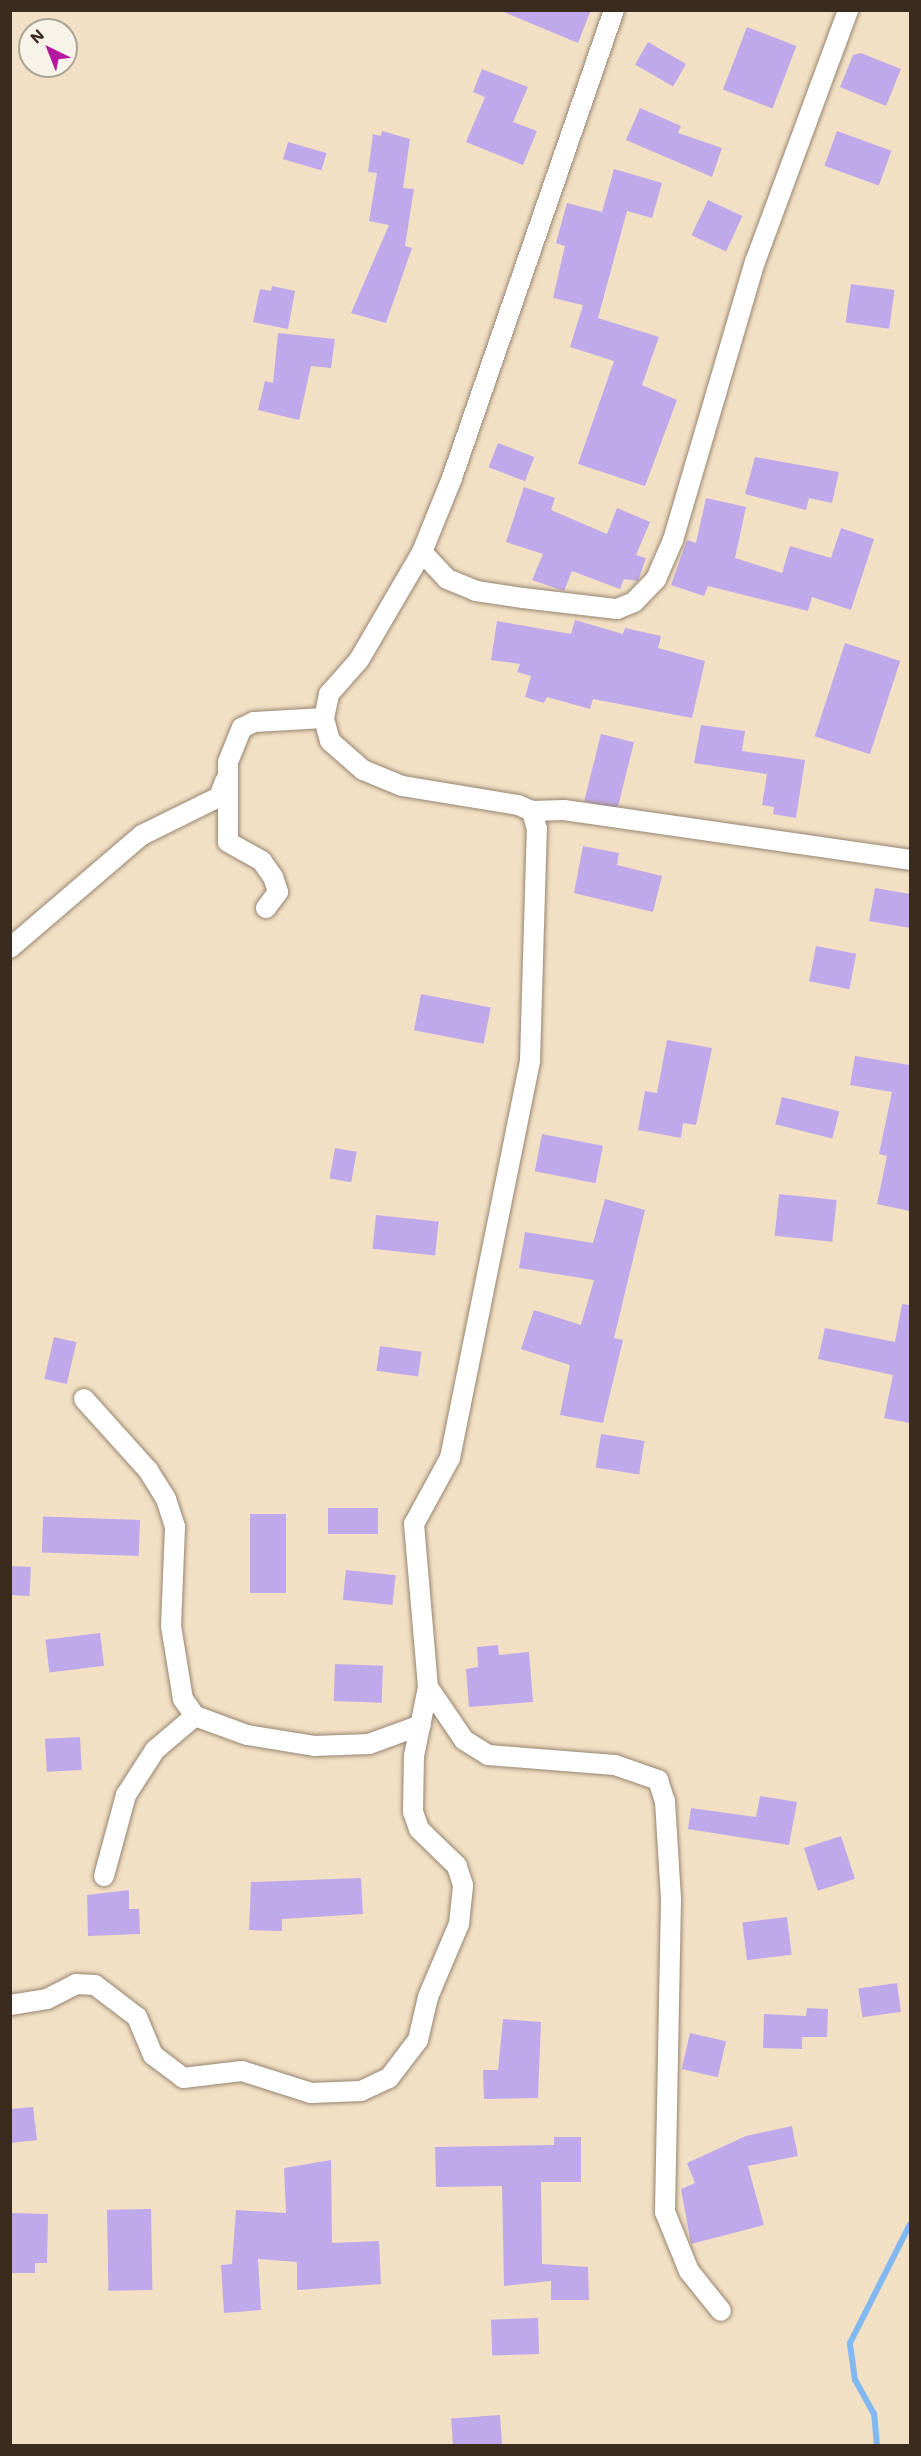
<!DOCTYPE html>
<style>
body{margin:0}
#map{position:relative;width:921px;height:2456px;overflow:hidden;background:#f2e0c4;font-family:Mali,sans-serif}
div>[style]{position:absolute}
.stream>*{height:6px;margin:-3px;padding:0 3px;transform-origin:3px;border-radius:3px;background:#81b8f1}
.building>*{inset:0;background:#bfa9eb;transform-origin:0 0}
.roads{filter:drop-shadow(0 0 2px #968571) drop-shadow(0 0 2px #968571)}
.street>*{height:20px;margin:-10px;padding:0 10px;transform-origin:10px;border-radius:10px;background:#fff}
span{translate:-50% -50%;white-space:nowrap;text-align:center;line-height:1.15;-webkit-text-stroke:6px #f7f3e8;paint-order:stroke}
.frame{position:absolute;inset:0;border:12px solid #3b2a1e;pointer-events:none}
.north{position:absolute;left:18px;top:18px;width:60px;height:60px;box-sizing:border-box;background:#f7f3e8;border:2px solid #aca397;border-radius:50%;rotate:317deg;font-size:16px;font-weight:700;line-height:24px;text-align:center;color:#3b2a1e}
.north::after{content:'';display:block;margin:auto;width:21px;height:27px;background:#b5179e;clip-path:polygon(50% 0,100% 100%,50% 72%,0 100%)}
</style>
<div id="map">
<div class="stream">
<div style="left:877px;top:2446px;width:32px;rotate:-95deg"></div>
<div style="left:874px;top:2414px;width:39px;rotate:-119deg"></div>
<div style="left:855px;top:2380px;width:37px;rotate:-98deg"></div>
<div style="left:850px;top:2343px;width:133px;rotate:-63.2deg"></div>
</div>
<div class="building">
<div style="clip-path:polygon(499px 10px,591px 10px,578px 43px)"></div>
<div style="left:747px;top:27px;width:53px;height:67px;rotate:21deg"></div>
<div style="left:648px;top:42px;width:44px;height:26px;rotate:30deg"></div>
<div style="clip-path:polygon(861px 53px,901px 69px,886px 106px,840px 87px,853px 55px)"></div>
<div style="clip-path:polygon(482px 69px,528px 87px,513px 122px,537px 131px,523px 165px,466px 142px,485px 97px,473px 92px)"></div>
<div style="clip-path:polygon(640px 108px,681px 126px,678px 133px,722px 148px,712px 177px,626px 140px)"></div>
<div style="clip-path:polygon(382px 131px,410px 139px,403px 188px,414px 189px,405px 246px,412px 248px,386px 323px,351px 313px,389px 225px,369px 221px,377px 173px,368px 172px,373px 134px,381px 136px)"></div>
<div style="left:837px;top:131px;width:58px;height:37px;rotate:20deg"></div>
<div style="left:288px;top:142px;width:40px;height:18px;rotate:16deg"></div>
<div style="clip-path:polygon(614px 169px,662px 183px,652px 218px,627px 211px,598px 318px,659px 337px,642px 385px,677px 400px,645px 486px,578px 464px,614px 361px,570px 347px,583px 305px,553px 298px,565px 246px,556px 243px,567px 203px,602px 212px)"></div>
<div style="left:708px;top:200px;width:38px;height:39px;rotate:25deg"></div>
<div style="left:851px;top:284px;width:44px;height:39px;rotate:8deg"></div>
<div style="clip-path:polygon(272px 286px,295px 291px,288px 329px,253px 322px,260px 289px,271px 291px)"></div>
<div style="clip-path:polygon(278px 333px,335px 339px,331px 368px,311px 366px,299px 420px,258px 410px,265px 381px,273px 383px)"></div>
<div style="left:498px;top:443px;width:39px;height:26px;rotate:21deg"></div>
<div style="clip-path:polygon(755px 457px,839px 472px,832px 503px,809px 498px,806px 510px,745px 494px)"></div>
<div style="clip-path:polygon(524px 487px,555px 498px,551px 510px,607px 534px,617px 508px,650px 522px,636px 555px,646px 558px,638px 581px,624px 579px,620px 589px,572px 571px,564px 591px,532px 580px,543px 554px,506px 542px)"></div>
<div style="clip-path:polygon(706px 498px,746px 507px,735px 558px,782px 573px,790px 546px,831px 558px,841px 528px,874px 539px,851px 610px,812px 597px,808px 611px,708px 586px,704px 596px,671px 585px,687px 540px,696px 543px)"></div>
<div style="clip-path:polygon(575px 620px,623px 634px,625px 628px,661px 636px,658px 648px,705px 661px,692px 718px,593px 699px,590px 709px,547px 697px,544px 703px,525px 697px,531px 676px,517px 672px,520px 664px,491px 660px,497px 621px,571px 634px)"></div>
<div style="left:845px;top:643px;width:58px;height:98px;rotate:18deg"></div>
<div style="clip-path:polygon(701px 725px,745px 731px,742px 751px,805px 760px,796px 818px,773px 814px,774px 807px,762px 805px,767px 774px,694px 763px)"></div>
<div style="left:601px;top:734px;width:34px;height:69px;rotate:14deg"></div>
<div style="clip-path:polygon(583px 846px,619px 853px,617px 865px,662px 876px,653px 912px,574px 893px)"></div>
<div style="clip-path:polygon(875px 888px,910px 894px,910px 928px,869px 921px)"></div>
<div style="left:816px;top:946px;width:41px;height:36px;rotate:11deg"></div>
<div style="left:421px;top:994px;width:71px;height:37px;rotate:11deg"></div>
<div style="clip-path:polygon(667px 1040px,712px 1048px,696px 1125px,683px 1123px,681px 1138px,638px 1130px,645px 1091px,657px 1093px)"></div>
<div style="clip-path:polygon(855px 1056px,910px 1065px,910px 1211px,877px 1204px,887px 1156px,879px 1154px,892px 1092px,850px 1085px)"></div>
<div style="left:782px;top:1097px;width:59px;height:28px;rotate:14deg"></div>
<div style="left:542px;top:1134px;width:62px;height:38px;rotate:11deg"></div>
<div style="left:335px;top:1148px;width:22px;height:31px;rotate:10deg"></div>
<div style="left:779px;top:1194px;width:58px;height:42px;rotate:6deg"></div>
<div style="clip-path:polygon(605px 1199px,645px 1210px,614px 1338px,623px 1340px,603px 1423px,560px 1415px,570px 1365px,521px 1349px,534px 1310px,581px 1325px,594px 1280px,519px 1268px,525px 1232px,593px 1243px)"></div>
<div style="left:376px;top:1215px;width:63px;height:34px;rotate:6deg"></div>
<div style="clip-path:polygon(902px 1304px,910px 1305px,910px 1423px,884px 1418px,893px 1375px,818px 1359px,825px 1328px,895px 1342px)"></div>
<div style="left:54px;top:1337px;width:23px;height:43px;rotate:13deg"></div>
<div style="left:380px;top:1346px;width:42px;height:25px;rotate:8deg"></div>
<div style="left:601px;top:1434px;width:44px;height:34px;rotate:9deg"></div>
<div style="left:378px;top:1508px;width:26px;height:50px;rotate:90deg"></div>
<div style="left:250px;top:1514px;width:36px;height:79px"></div>
<div style="left:140px;top:1520px;width:36px;height:97px;rotate:92deg"></div>
<div style="left:10px;top:1566px;width:21px;height:29px;rotate:3deg"></div>
<div style="left:346px;top:1570px;width:50px;height:30px;rotate:6deg"></div>
<div style="left:100px;top:1633px;width:33px;height:55px;rotate:83deg"></div>
<div style="clip-path:polygon(498px 1645px,499px 1655px,529px 1652px,533px 1702px,469px 1707px,466px 1669px,478px 1667px,477px 1647px)"></div>
<div style="left:335px;top:1664px;width:48px;height:37px;rotate:2deg"></div>
<div style="left:80px;top:1737px;width:33px;height:35px;rotate:87deg"></div>
<div style="clip-path:polygon(760px 1796px,797px 1802px,789px 1845px,688px 1829px,691px 1808px,756px 1817px)"></div>
<div style="left:841px;top:1836px;width:45px;height:39px;rotate:72deg"></div>
<div style="clip-path:polygon(361px 1878px,363px 1914px,282px 1919px,282px 1931px,249px 1930px,251px 1882px)"></div>
<div style="clip-path:polygon(129px 1890px,129px 1909px,139px 1909px,140px 1934px,88px 1936px,87px 1895px)"></div>
<div style="left:787px;top:1917px;width:38px;height:45px;rotate:83deg"></div>
<div style="left:897px;top:1983px;width:29px;height:39px;rotate:82deg"></div>
<div style="clip-path:polygon(807px 2008px,828px 2009px,827px 2037px,802px 2037px,802px 2049px,763px 2048px,764px 2014px,806px 2016px)"></div>
<div style="clip-path:polygon(503px 2019px,541px 2022px,538px 2098px,484px 2099px,483px 2070px,498px 2070px)"></div>
<div style="left:690px;top:2033px;width:37px;height:37px;rotate:13deg"></div>
<div style="clip-path:polygon(33px 2107px,37px 2140px,10px 2143px,10px 2109px)"></div>
<div style="clip-path:polygon(792px 2126px,798px 2156px,748px 2166px,764px 2225px,691px 2244px,681px 2189px,695px 2183px,687px 2163px,746px 2136px)"></div>
<div style="clip-path:polygon(554px 2137px,581px 2137px,581px 2182px,541px 2182px,542px 2264px,588px 2267px,589px 2300px,551px 2300px,551px 2281px,504px 2286px,502px 2186px,436px 2187px,435px 2147px,554px 2145px)"></div>
<div style="clip-path:polygon(331px 2160px,332px 2243px,379px 2241px,381px 2284px,297px 2290px,297px 2262px,258px 2259px,261px 2310px,224px 2313px,221px 2265px,232px 2264px,236px 2210px,286px 2213px,284px 2168px)"></div>
<div style="left:151px;top:2209px;width:81px;height:44px;rotate:89deg"></div>
<div style="clip-path:polygon(10px 2213px,48px 2214px,47px 2263px,35px 2263px,35px 2273px,10px 2273px)"></div>
<div style="left:538px;top:2318px;width:36px;height:47px;rotate:88deg"></div>
<div style="left:500px;top:2415px;width:30px;height:49px;rotate:86deg"></div>
</div>
<div class="roads">
<div class="street">
<div style="left:422px;top:552px;width:37px;rotate:47deg"></div>
<div style="left:447px;top:579px;width:31px;rotate:22deg"></div>
<div style="left:476px;top:591px;width:48px;rotate:8.5deg"></div>
<div style="left:523px;top:598px;width:95px;rotate:6.7deg"></div>
<div style="left:617px;top:609px;width:18px;rotate:-22deg"></div>
<div style="left:634px;top:602px;width:32px;rotate:-46deg"></div>
<div style="left:656px;top:579px;width:43px;rotate:-66.4deg"></div>
<div style="left:673px;top:540px;width:290px;rotate:-73.6deg"></div>
<div style="left:755px;top:262px;width:269px;rotate:-69.7deg"></div>
<div style="left:532px;top:811px;width:32px;rotate:-2deg"></div>
<div style="left:564px;top:810px;width:350px;rotate:8.2deg"></div>
<div style="left:266px;top:908px;width:20px;rotate:-53deg"></div>
<div style="left:278px;top:892px;width:16px;rotate:-108deg"></div>
<div style="left:273px;top:877px;width:19px;rotate:-125deg"></div>
<div style="left:262px;top:861px;width:39px;rotate:-151deg"></div>
<div style="left:228px;top:842px;width:80px;rotate:-90deg"></div>
<div style="left:228px;top:762px;width:37px;rotate:-68deg"></div>
<div style="left:242px;top:728px;width:13px;rotate:-27deg"></div>
<div style="left:254px;top:722px;width:70px;rotate:-3.3deg"></div>
<div style="left:10px;top:948px;width:174px;rotate:-40.6deg"></div>
<div style="left:142px;top:835px;width:86px;rotate:-26.3deg"></div>
<div style="left:219px;top:797px;width:17px;rotate:-69deg"></div>
<div style="left:84px;top:1399px;width:96px;rotate:48deg"></div>
<div style="left:148px;top:1470px;width:34px;rotate:58deg"></div>
<div style="left:166px;top:1499px;width:29px;rotate:72deg"></div>
<div style="left:175px;top:1527px;width:99px;rotate:92.3deg"></div>
<div style="left:171px;top:1626px;width:74px;rotate:80.7deg"></div>
<div style="left:183px;top:1699px;width:21px;rotate:55deg"></div>
<div style="left:195px;top:1716px;width:55px;rotate:20.1deg"></div>
<div style="left:247px;top:1735px;width:68px;rotate:9.3deg"></div>
<div style="left:314px;top:1746px;width:55px;rotate:-2.1deg"></div>
<div style="left:369px;top:1744px;width:55px;rotate:-20.1deg"></div>
<div style="left:428px;top:1687px;width:64px;rotate:55.8deg"></div>
<div style="left:464px;top:1740px;width:28px;rotate:32deg"></div>
<div style="left:488px;top:1755px;width:127px;rotate:4.5deg"></div>
<div style="left:615px;top:1765px;width:46px;rotate:19.2deg"></div>
<div style="left:658px;top:1780px;width:22px;rotate:72deg"></div>
<div style="left:665px;top:1801px;width:98px;rotate:86.5deg"></div>
<div style="left:671px;top:1899px;width:313px;rotate:91.1deg"></div>
<div style="left:665px;top:2212px;width:64px;rotate:67.9deg"></div>
<div style="left:689px;top:2271px;width:51px;rotate:51.3deg"></div>
<div style="left:104px;top:1876px;width:84px;rotate:-74.8deg"></div>
<div style="left:126px;top:1795px;width:54px;rotate:-57.2deg"></div>
<div style="left:155px;top:1750px;width:52px;rotate:-40.4deg"></div>
<div style="left:10px;top:2005px;width:37px;rotate:-9deg"></div>
<div style="left:47px;top:1999px;width:33px;rotate:-27deg"></div>
<div style="left:76px;top:1984px;width:19px;rotate:3deg"></div>
<div style="left:95px;top:1985px;width:53px;rotate:37.3deg"></div>
<div style="left:137px;top:2017px;width:41px;rotate:67.2deg"></div>
<div style="left:153px;top:2055px;width:38px;rotate:37deg"></div>
<div style="left:183px;top:2078px;width:59px;rotate:-6.8deg"></div>
<div style="left:242px;top:2071px;width:72px;rotate:17.7deg"></div>
<div style="left:311px;top:2093px;width:50px;rotate:-2.3deg"></div>
<div style="left:361px;top:2091px;width:31px;rotate:-25deg"></div>
<div style="left:389px;top:2078px;width:48px;rotate:-52.7deg"></div>
<div style="left:418px;top:2040px;width:44px;rotate:-76.9deg"></div>
<div style="left:428px;top:1997px;width:79px;rotate:-67deg"></div>
<div style="left:459px;top:1924px;width:39px;rotate:-84deg"></div>
<div style="left:463px;top:1885px;width:20px;rotate:-108deg"></div>
<div style="left:457px;top:1866px;width:53px;rotate:-135.8deg"></div>
<div style="left:419px;top:1829px;width:18px;rotate:-109deg"></div>
<div style="left:413px;top:1812px;width:56px;rotate:-89deg"></div>
<div style="left:414px;top:1756px;width:70px;rotate:-78.5deg"></div>
<div style="left:428px;top:1687px;width:164px;rotate:-94.9deg"></div>
<div style="left:414px;top:1524px;width:75px;rotate:-61.4deg"></div>
<div style="left:450px;top:1458px;width:406px;rotate:-78.6deg"></div>
<div style="left:530px;top:1060px;width:231px;rotate:-88.3deg"></div>
<div style="left:537px;top:829px;width:19px;rotate:-106deg"></div>
<div style="left:532px;top:811px;width:15px;rotate:-157deg"></div>
<div style="left:518px;top:805px;width:118px;rotate:-170.7deg"></div>
<div style="left:402px;top:786px;width:42px;rotate:-157.7deg"></div>
<div style="left:363px;top:770px;width:44px;rotate:-138.7deg"></div>
<div style="left:330px;top:741px;width:24px;rotate:-105deg"></div>
<div style="left:324px;top:718px;width:25px;rotate:-78deg"></div>
<div style="left:329px;top:694px;width:45px;rotate:-48.6deg"></div>
<div style="left:359px;top:660px;width:125px;rotate:-59.7deg"></div>
<div style="left:422px;top:552px;width:80px;rotate:-67.9deg"></div>
<div style="left:452px;top:478px;width:495px;rotate:-70.9deg"></div>
</div>
</div>
<div class="frame"></div>
<div class="north">N</div>
</div>
